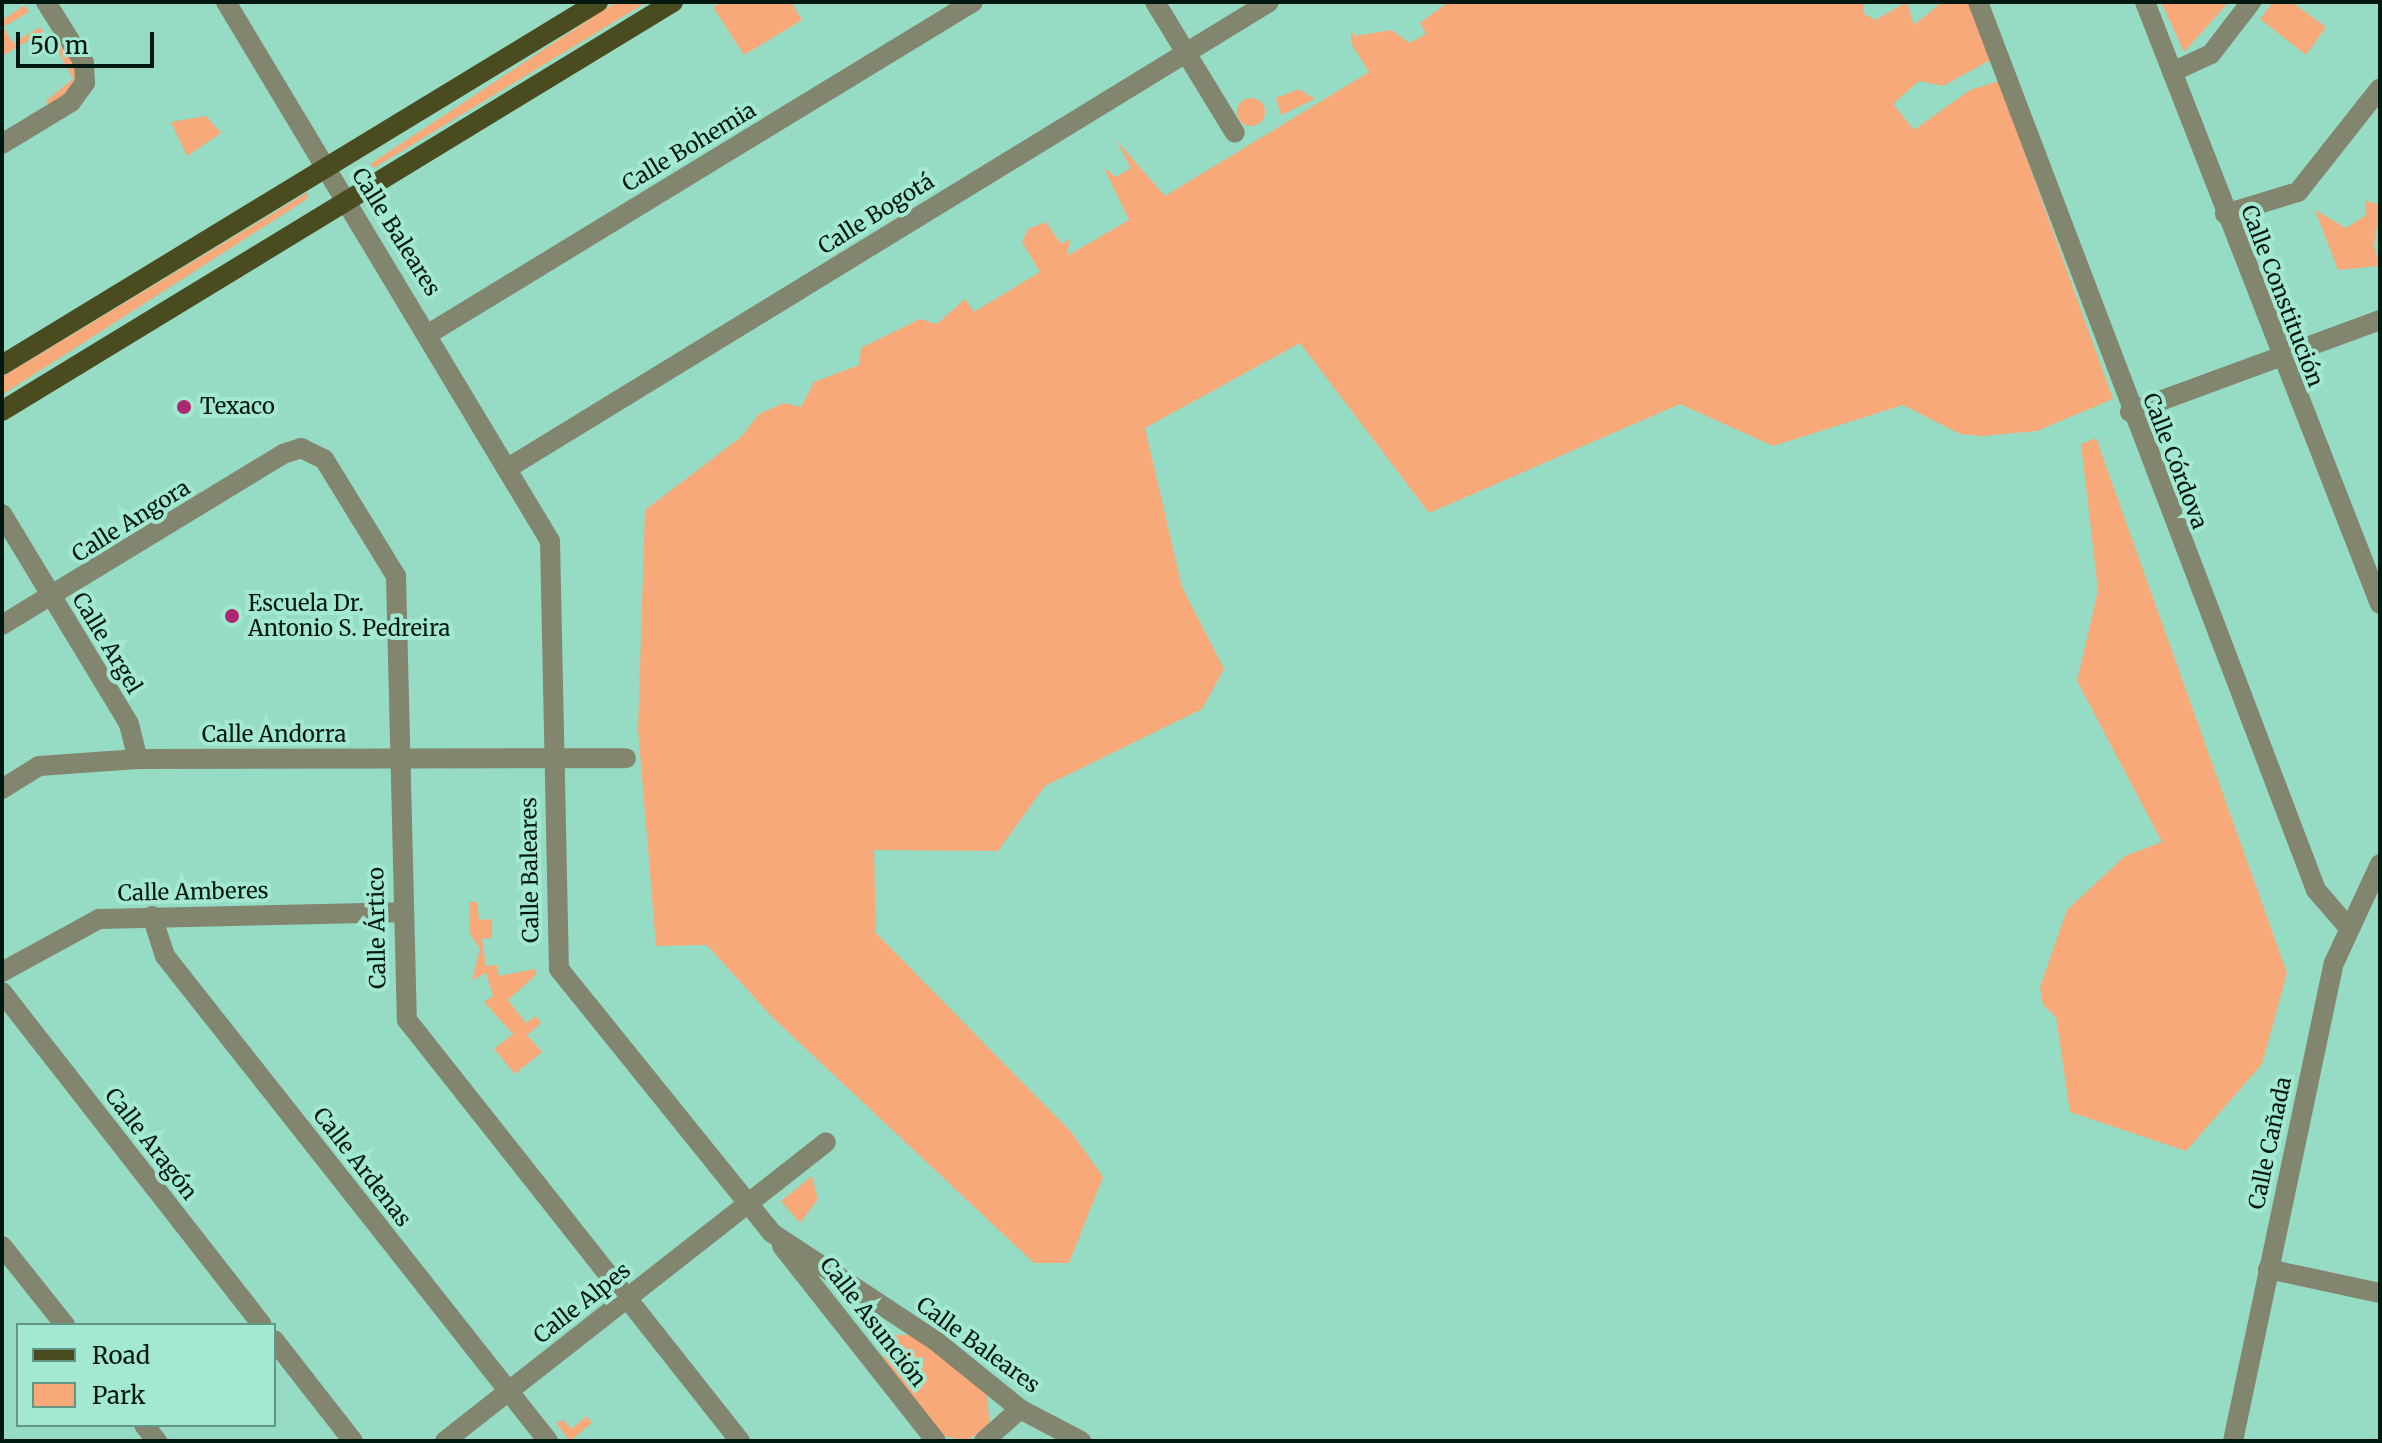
<!DOCTYPE html>
<meta charset="utf-8">
<style>
body{margin:0}
#map{position:relative;width:2382px;height:1443px;overflow:hidden;background:#96dcc5;font-family:Merriweather,serif}
div>[style]{position:absolute}
.green>*{inset:0;background:#f7a979}
.round{border-radius:50%}
.minor>*{height:20px;margin:-10px;padding:0 10px;transform-origin:10px;border-radius:10px;background:#83866e}
.major>*{height:20px;margin:-10px;padding:0 10px;transform-origin:10px;border-radius:10px;background:#4a4c1f}
.dots>*{width:22px;height:22px;translate:-50% -50%;box-sizing:border-box;border:4px solid #a3e9d2;border-radius:50%}
span{translate:-50% -50%;white-space:nowrap;text-align:center;line-height:1.15;-webkit-text-stroke:8px #a3e9d2;paint-order:stroke}
.street-label{font-size:22px;color:#001810}
.poi-label{font-size:22px;color:#001810}
.left{translate:0 -50%;text-align:left}
.frame{position:absolute;inset:0;border:4px solid #001810;pointer-events:none}
.legend{position:absolute;left:16px;top:1323px;width:260px;height:104px;box-sizing:border-box;background:#a3e9d2;border:2px solid #629584;margin:0;padding:10px 14px;list-style:none;font-size:24px;color:#001810}
.legend li{display:flex;align-items:center;gap:16px;height:40px}
.legend b{width:40px;border:2px solid #629584}
.scale{position:absolute;left:16px;top:32px;width:138px;height:36px;box-sizing:border-box;border:4px solid #001810;border-top:0;padding-left:10px;font-size:24px;line-height:28px;white-space:nowrap;color:#001810;-webkit-text-stroke:6px #a3e9d2;paint-order:stroke}
</style>
<div id="map">
<div class="green">
<div style="clip-path:polygon(616px 2px,647px 2px,374px 168px,370px 164px)"></div>
<div style="clip-path:polygon(722px 2px,791px 2px,802px 20px,744px 55px,713px 7px)"></div>
<div style="clip-path:polygon(1448px 2px,1864px 2px,1863px 13px,1875px 20px,1907px 2px,1914px 25px,1942px 2px,1968px 2px,1994px 58px,1943px 86px,1919px 81px,1893px 104px,1914px 130px,1970px 90px,1999px 81px,2113px 399px,2037px 431px,1983px 436px,1960px 434px,1903px 405px,1773px 446px,1680px 404px,1429px 513px,1300px 343px,1145px 428px,1182px 587px,1224px 669px,1202px 709px,1045px 786px,998px 851px,874px 850px,876px 933px,1072px 1133px,1103px 1177px,1069px 1263px,1034px 1263px,772px 1017px,707px 945px,656px 946px,638px 729px,645px 510px,741px 437px,759px 414px,784px 403px,801px 407px,814px 382px,859px 365px,861px 348px,920px 319px,937px 324px,965px 299px,974px 312px,1040px 272px,1022px 242px,1028px 229px,1046px 222px,1061px 244px,1070px 239px,1067px 256px,1129px 220px,1104px 168px,1116px 177px,1131px 168px,1116px 140px,1165px 196px,1369px 72px,1351px 43px,1351px 30px,1355px 36px,1392px 30px,1409px 43px,1426px 34px,1420px 23px)"></div>
<div style="clip-path:polygon(2161px 2px,2229px 2px,2184px 52px)"></div>
<div style="clip-path:polygon(2273px 2px,2293px 3px,2326px 27px,2306px 55px,2260px 19px)"></div>
<div style="clip-path:polygon(25px 5px,29px 12px,3px 27px,13px 43px,40px 27px,43px 32px,2px 56px,2px 20px)"></div>
<div style="clip-path:polygon(58px 39px,79px 73px,77px 86px,49px 106px,46px 101px,73px 79px,53px 42px)"></div>
<div style="clip-path:polygon(1299px 89px,1315px 99px,1281px 115px,1276px 98px)"></div>
<div class="round" style="left:1237px;top:98px;width:28px;height:28px"></div>
<div style="clip-path:polygon(206px 116px,221px 133px,187px 156px,171px 122px)"></div>
<div style="clip-path:polygon(308px 192px,307px 199px,2px 395px,2px 377px)"></div>
<div style="clip-path:polygon(2365px 201px,2380px 204px,2374px 247px,2380px 266px,2338px 270px,2315px 210px,2346px 228px,2366px 215px)"></div>
<div style="clip-path:polygon(2096px 438px,2287px 973px,2262px 1064px,2186px 1151px,2070px 1112px,2056px 1017px,2043px 1005px,2040px 987px,2067px 910px,2125px 856px,2162px 842px,2077px 681px,2098px 590px,2081px 444px)"></div>
<div style="clip-path:polygon(469px 902px,477px 902px,479px 920px,492px 919px,492px 938px,482px 939px,486px 966px,497px 965px,499px 976px,535px 969px,536px 975px,508px 1000px,526px 1023px,536px 1016px,541px 1023px,527px 1035px,542px 1052px,515px 1074px,494px 1049px,513px 1034px,484px 1002px,493px 996px,486px 973px,472px 980px,480px 949px,469px 932px)"></div>
<div style="clip-path:polygon(812px 1176px,818px 1199px,800px 1223px,781px 1201px)"></div>
<div style="clip-path:polygon(894px 1335px,912px 1335px,986px 1390px,990px 1425px,966px 1441px,944px 1436px,885px 1363px,883px 1348px)"></div>
<div style="clip-path:polygon(587px 1416px,592px 1423px,570px 1441px,556px 1423px,564px 1420px,571px 1429px)"></div>
</div>
<div class="minor">
<div style="left:226px;top:2px;width:629px;rotate:58.99deg"></div>
<div style="left:550px;top:541px;width:428px;rotate:88.8deg"></div>
<div style="left:559px;top:969px;width:339px;rotate:51.1deg"></div>
<div style="left:772px;top:1233px;width:198px;rotate:33.4deg"></div>
<div style="left:937px;top:1342px;width:107px;rotate:38.9deg"></div>
<div style="left:1020px;top:1409px;width:69px;rotate:27.7deg"></div>
<div style="left:1155px;top:2px;width:153px;rotate:58.6deg"></div>
<div style="left:1978px;top:2px;width:950px;rotate:69.16deg"></div>
<div style="left:2316px;top:890px;width:49px;rotate:49.1deg"></div>
<div style="left:2145px;top:2px;width:646px;rotate:68.68deg"></div>
<div style="left:2172px;top:72px;width:43px;rotate:-24.8deg"></div>
<div style="left:2211px;top:54px;width:66px;rotate:-52.4deg"></div>
<div style="left:2px;top:144px;width:81px;rotate:-31.3deg"></div>
<div style="left:71px;top:102px;width:24px;rotate:-54deg"></div>
<div style="left:85px;top:83px;width:20px;rotate:-93deg"></div>
<div style="left:84px;top:63px;width:72px;rotate:-121.9deg"></div>
<div style="left:2225px;top:214px;width:76px;rotate:-16.8deg"></div>
<div style="left:2298px;top:192px;width:132px;rotate:-51.7deg"></div>
<div style="left:430px;top:333px;width:636px;rotate:-31.37deg"></div>
<div style="left:2130px;top:412px;width:266px;rotate:-20.2deg"></div>
<div style="left:508px;top:468px;width:892px;rotate:-31.48deg"></div>
<div style="left:2px;top:514px;width:245px;rotate:58.8deg"></div>
<div style="left:129px;top:724px;width:36px;rotate:76deg"></div>
<div style="left:2px;top:625px;width:329px;rotate:-31.3deg"></div>
<div style="left:283px;top:454px;width:19px;rotate:-18deg"></div>
<div style="left:301px;top:448px;width:25px;rotate:26deg"></div>
<div style="left:324px;top:459px;width:137px;rotate:58.4deg"></div>
<div style="left:396px;top:576px;width:444px;rotate:88.6deg"></div>
<div style="left:407px;top:1020px;width:537px;rotate:51.66deg"></div>
<div style="left:2px;top:789px;width:44px;rotate:-31.9deg"></div>
<div style="left:39px;top:766px;width:99px;rotate:-4deg"></div>
<div style="left:138px;top:759px;width:488px;rotate:-0.1deg"></div>
<div style="left:152px;top:916px;width:42px;rotate:72deg"></div>
<div style="left:165px;top:956px;width:618px;rotate:51.7deg"></div>
<div style="left:2px;top:972px;width:111px;rotate:-28.7deg"></div>
<div style="left:99px;top:919px;width:300px;rotate:-1.3deg"></div>
<div style="left:2px;top:992px;width:422px;rotate:52deg"></div>
<div style="left:2px;top:1246px;width:101px;rotate:51.4deg"></div>
<div style="left:782px;top:1246px;width:248px;rotate:51.7deg"></div>
<div style="left:2268px;top:1269px;width:115px;rotate:12.1deg"></div>
<div style="left:274px;top:1340px;width:128px;rotate:52deg"></div>
<div style="left:144px;top:1425px;width:21px;rotate:51deg"></div>
<div style="left:445px;top:1441px;width:484px;rotate:-38.1deg"></div>
<div style="left:984px;top:1441px;width:48px;rotate:-41.6deg"></div>
<div style="left:2233px;top:1441px;width:489px;rotate:-78.1deg"></div>
<div style="left:2334px;top:963px;width:109px;rotate:-65.1deg"></div>
</div>
<div class="major">
<div style="left:2px;top:365px;width:698px;rotate:-31.34deg"></div>
<div style="left:2px;top:411px;width:786px;rotate:-31.36deg"></div>
</div>
<div class="dots">
<div style="left:184px;top:407px;background:#ad2871"></div>
<div style="left:232px;top:616px;background:#ad2871"></div>
</div>
<div class="street-label">
<span style="left:689px;top:147px;rotate:-31deg">Calle Bohemia</span>
<span style="left:876px;top:214px;rotate:-32deg">Calle Bogotá</span>
<span style="left:396px;top:232px;rotate:58deg">Calle Baleares</span>
<span style="left:2282px;top:296px;rotate:69deg">Calle Constitución</span>
<span style="left:2175px;top:461px;rotate:69deg">Calle Córdova</span>
<span style="left:131px;top:521px;rotate:-32deg">Calle Angora</span>
<span style="left:107px;top:643px;rotate:59deg">Calle Argel</span>
<span style="left:274px;top:735px">Calle Andorra</span>
<span style="left:530px;top:870px;rotate:-91deg">Calle Baleares</span>
<span style="left:193px;top:892px;rotate:-1deg">Calle Amberes</span>
<span style="left:377px;top:928px;rotate:-91deg">Calle Ártico</span>
<span style="left:2270px;top:1143px;rotate:-78deg">Calle Cañada</span>
<span style="left:151px;top:1144px;rotate:52deg">Calle Aragón</span>
<span style="left:362px;top:1167px;rotate:52deg">Calle Ardenas</span>
<span style="left:582px;top:1303px;rotate:-38deg">Calle Alpes</span>
<span style="left:873px;top:1322px;rotate:52deg">Calle Asunción</span>
<span style="left:978px;top:1345px;rotate:36deg">Calle Baleares</span>
</div>
<div class="poi-label">
<span class="left" style="left:200px;top:407px">Texaco</span>
<span class="left" style="left:248px;top:616px">Escuela Dr.<br>Antonio S. Pedreira</span>
</div>
<div class="frame"></div>
<ul class="legend">
<li><b style="height:10px;background:#4a4c1f"></b>Road</li>
<li><b style="height:22px;background:#f7a979"></b>Park</li>
</ul>
<div class="scale">50 m</div>
</div>
